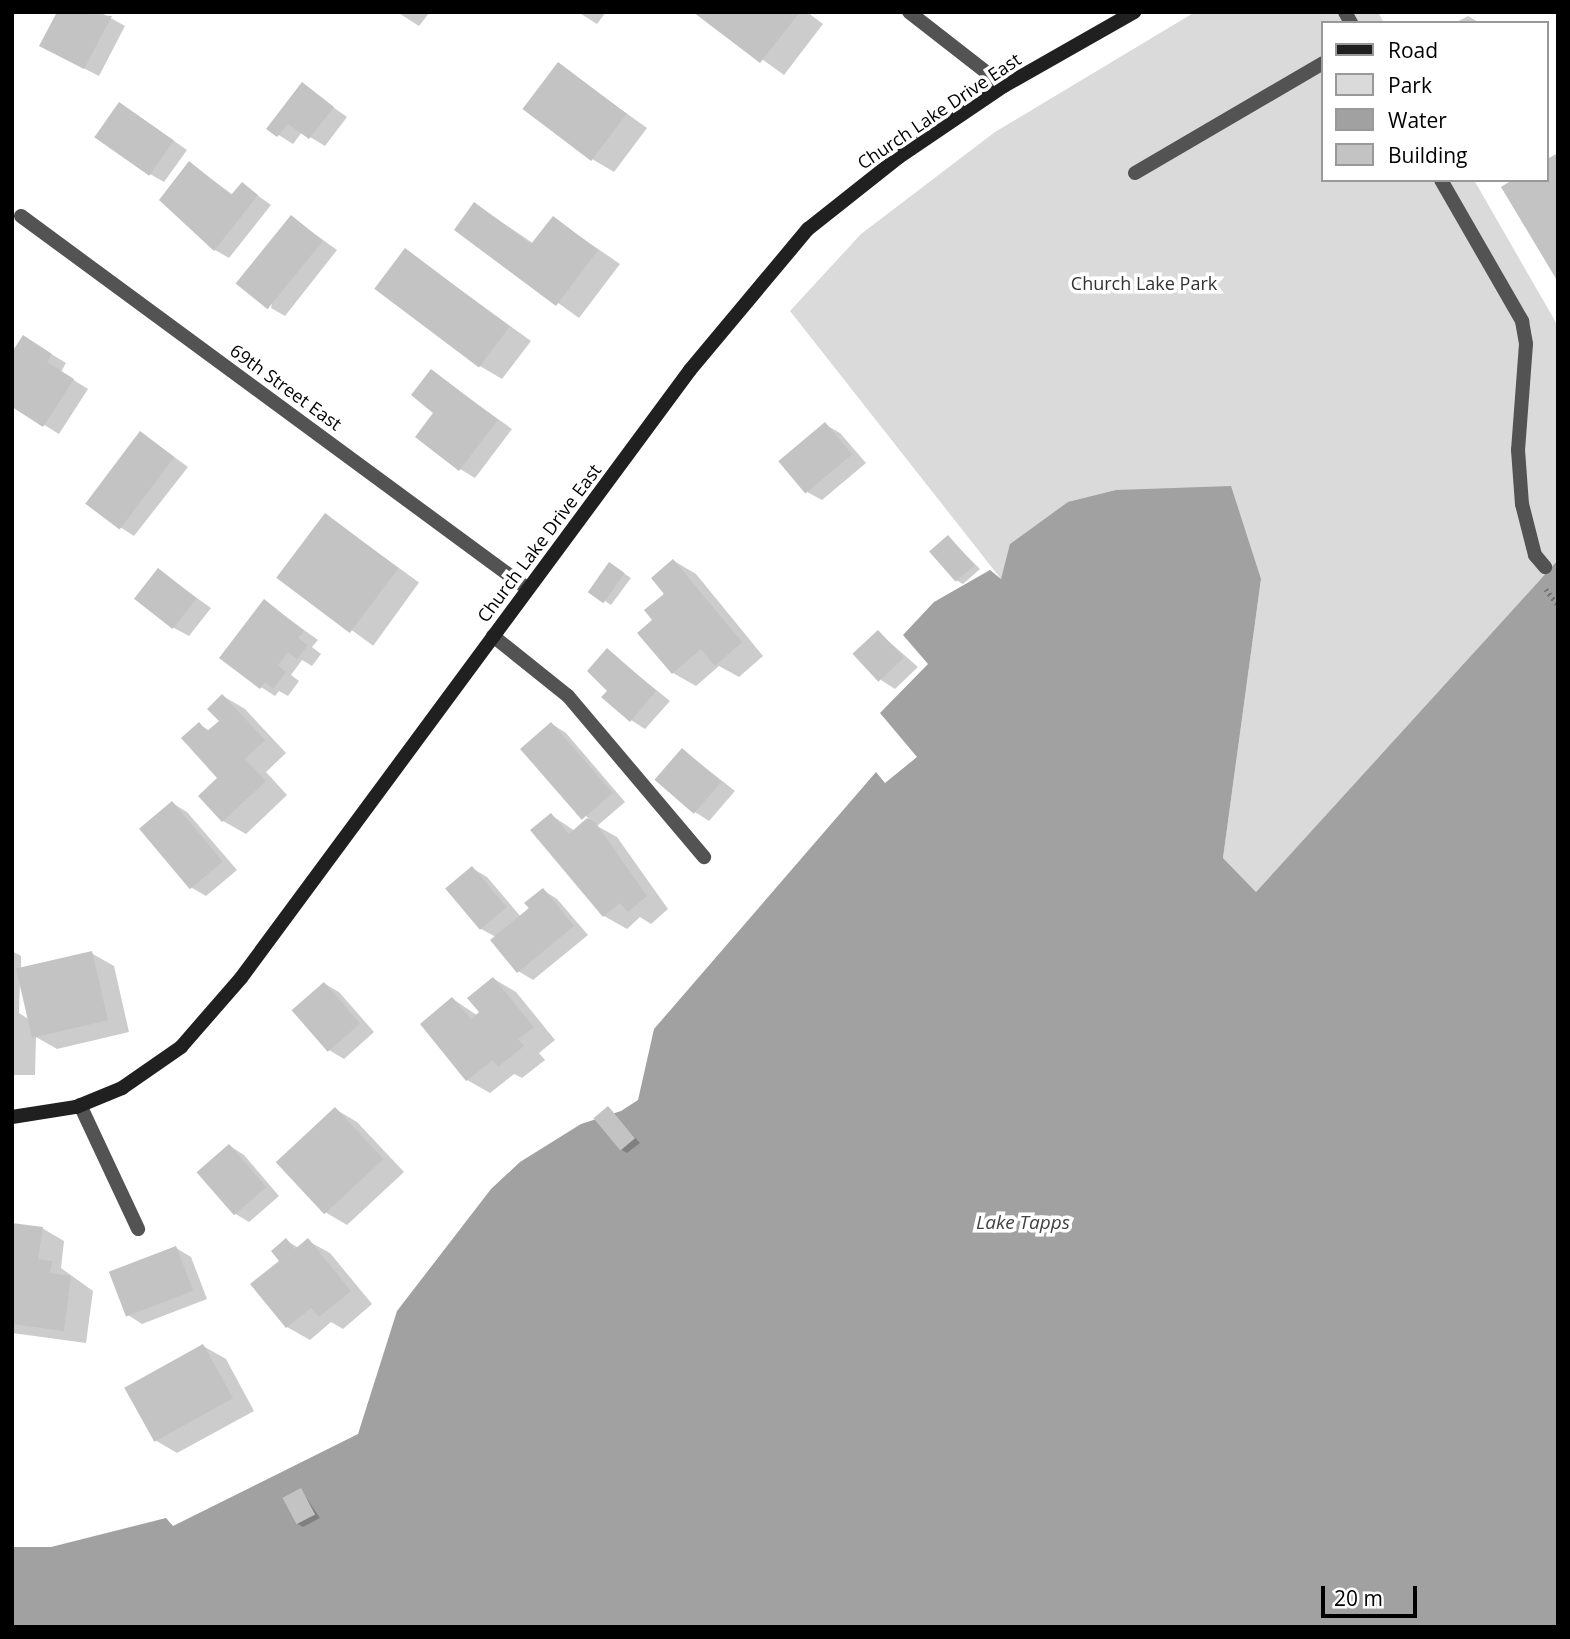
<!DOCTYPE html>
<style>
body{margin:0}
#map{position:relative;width:1570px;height:1639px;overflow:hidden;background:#fff;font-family:"Open Sans",sans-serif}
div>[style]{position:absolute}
.green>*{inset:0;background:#dadada}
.water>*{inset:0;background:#a1a1a1}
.shadow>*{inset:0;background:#0003;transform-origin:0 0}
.building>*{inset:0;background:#c3c3c3;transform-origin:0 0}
.path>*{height:4.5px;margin-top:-2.25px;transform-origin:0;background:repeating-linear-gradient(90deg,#757575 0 2px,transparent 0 5.5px)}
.lane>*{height:14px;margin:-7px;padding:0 7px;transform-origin:7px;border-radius:7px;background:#535353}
.street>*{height:14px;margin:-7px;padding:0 7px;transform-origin:7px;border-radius:7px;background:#535353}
.secondary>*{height:14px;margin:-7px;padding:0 7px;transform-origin:7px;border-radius:7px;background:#202020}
span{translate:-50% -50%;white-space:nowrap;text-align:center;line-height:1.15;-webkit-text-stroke:7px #fff;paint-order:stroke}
.street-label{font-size:18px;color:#000}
.park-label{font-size:18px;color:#313131}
.water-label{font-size:19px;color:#424242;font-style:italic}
.frame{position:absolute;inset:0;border:14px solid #000;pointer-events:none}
.legend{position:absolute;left:1321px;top:21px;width:228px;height:161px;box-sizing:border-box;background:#fff;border:2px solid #999;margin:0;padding:9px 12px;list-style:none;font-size:21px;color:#000}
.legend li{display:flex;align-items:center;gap:14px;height:35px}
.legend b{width:35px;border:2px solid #999}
.scale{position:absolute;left:1321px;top:1586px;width:96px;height:32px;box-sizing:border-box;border:4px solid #000;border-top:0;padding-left:9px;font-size:21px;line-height:24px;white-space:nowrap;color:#000;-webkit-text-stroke:5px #fff;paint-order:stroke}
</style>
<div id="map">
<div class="green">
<div style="clip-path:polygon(1195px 12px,1378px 12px,1384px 23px,1323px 23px,1323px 180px,1474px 180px,1558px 326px,1558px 560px,1256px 892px,1223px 858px,1261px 579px,1001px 579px,790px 311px,861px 234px,995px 132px)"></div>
</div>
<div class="water">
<div style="clip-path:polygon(1231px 486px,1261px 579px,1223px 858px,1256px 892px,1558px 560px,1558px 1627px,12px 1627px,12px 1547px,51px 1547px,166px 1518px,173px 1526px,358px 1434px,397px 1311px,491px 1189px,520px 1162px,581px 1124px,621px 1111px,638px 1100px,654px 1029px,876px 772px,885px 783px,917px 757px,880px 713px,928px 664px,903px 635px,934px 602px,990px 570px,1001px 579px,1010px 544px,1068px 502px,1116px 490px)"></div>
</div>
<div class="shadow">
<div style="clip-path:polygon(59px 12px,100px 12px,125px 26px,99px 76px,56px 54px)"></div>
<div style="clip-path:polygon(397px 12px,430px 12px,419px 26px)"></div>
<div style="clip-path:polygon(578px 12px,606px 12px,597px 24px)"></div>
<div style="clip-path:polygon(696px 12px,807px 12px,823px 24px,784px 75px)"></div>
<div style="clip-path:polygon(1468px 16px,1480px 23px,1455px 23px)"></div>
<div style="clip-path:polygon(559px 65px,647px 128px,614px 172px,592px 159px)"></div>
<div style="clip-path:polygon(302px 85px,347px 117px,325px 146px,302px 132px,293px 144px,269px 129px)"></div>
<div style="clip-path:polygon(134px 113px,187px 150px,164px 182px,150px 174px)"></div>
<div style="clip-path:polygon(190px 163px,233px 195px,242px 184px,271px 205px,229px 258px,215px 250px)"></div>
<div style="clip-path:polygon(475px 204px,534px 244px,553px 218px,620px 264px,579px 318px,456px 229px)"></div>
<div style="clip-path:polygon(291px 217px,337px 250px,285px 316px,271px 308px)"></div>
<div style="clip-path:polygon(405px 250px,531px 341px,502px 379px,480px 366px)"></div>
<div style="clip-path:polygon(38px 346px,66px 363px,61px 372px,88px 389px,59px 434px,12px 405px)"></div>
<div style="clip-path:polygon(431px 371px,512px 429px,475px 478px,460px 469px,436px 413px)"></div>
<div style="clip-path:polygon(826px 425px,840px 433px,866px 463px,822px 500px,807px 492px)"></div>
<div style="clip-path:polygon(141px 433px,188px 467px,134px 536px,120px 527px)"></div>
<div style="left:326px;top:515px;width:115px;height:78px;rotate:36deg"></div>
<div style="clip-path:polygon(948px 537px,980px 569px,963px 584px,956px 580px)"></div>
<div style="clip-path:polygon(674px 561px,696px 574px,763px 656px,739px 677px,719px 666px,696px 686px,673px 673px,655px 620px)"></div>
<div style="clip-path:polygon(616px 568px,631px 578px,611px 605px,605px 601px)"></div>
<div style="clip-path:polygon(159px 571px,211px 608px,189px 636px,174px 628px)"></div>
<div style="clip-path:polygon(264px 601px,318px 640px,312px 647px,321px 654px,312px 666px,302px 660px,291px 675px,299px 681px,288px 696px,279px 691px,275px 696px,261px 687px)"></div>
<div style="clip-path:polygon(878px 632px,918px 667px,895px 689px,881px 680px)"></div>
<div style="clip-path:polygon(607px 650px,670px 701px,645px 729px,631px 720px)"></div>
<div style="clip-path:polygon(223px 696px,245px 709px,286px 753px,266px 772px,287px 795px,246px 834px,223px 821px,220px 778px,199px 724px,210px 731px,221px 721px)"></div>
<div style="clip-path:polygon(552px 724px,566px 733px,625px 802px,597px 826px,617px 837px,668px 909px,651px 924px,640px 917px,627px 929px,604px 916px,551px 815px,575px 831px,589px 819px,522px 749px)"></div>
<div style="clip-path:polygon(683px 750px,735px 791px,709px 821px,695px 812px)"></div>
<div style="clip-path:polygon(172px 803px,187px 812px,237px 870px,206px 896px,192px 888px)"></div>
<div style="clip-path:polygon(472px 868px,487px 877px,521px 917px,543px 890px,557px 899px,588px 935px,533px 980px,518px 971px,496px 937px,481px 929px)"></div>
<div style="clip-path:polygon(evenodd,12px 951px,21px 956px,21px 969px,91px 953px,114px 966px,129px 1032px,57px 1049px,36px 1037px,35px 1075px,12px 1075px,12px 951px,20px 982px,30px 1020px,19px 1013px,20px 982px)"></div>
<div style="clip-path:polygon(494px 979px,516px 992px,555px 1040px,539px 1053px,545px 1060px,522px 1078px,514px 1074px,490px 1093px,467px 1080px,422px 1024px,453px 999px,478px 1016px)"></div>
<div style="clip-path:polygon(325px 984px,339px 992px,374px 1032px,344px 1059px,329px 1050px)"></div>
<div style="clip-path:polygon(608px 1108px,640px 1143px,627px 1153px,620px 1149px)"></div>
<div style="clip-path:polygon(335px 1109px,357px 1122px,404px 1172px,347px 1225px,325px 1212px)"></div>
<div style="clip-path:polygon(230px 1146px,244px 1155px,279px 1196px,249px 1222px,234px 1213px)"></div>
<div style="clip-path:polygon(12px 1224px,42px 1228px,64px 1241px,61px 1268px,93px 1291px,86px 1343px,12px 1333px)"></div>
<div style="clip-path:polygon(287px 1241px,299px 1248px,308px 1241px,330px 1253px,372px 1304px,343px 1329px,331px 1322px,310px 1340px,287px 1327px,281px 1261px)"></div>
<div style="clip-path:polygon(176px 1248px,191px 1257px,207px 1299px,142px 1324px,128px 1315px)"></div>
<div style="clip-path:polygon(203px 1346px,226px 1359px,254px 1411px,177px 1453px,155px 1440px)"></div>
<div style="clip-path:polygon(301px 1490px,320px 1518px,303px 1527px,296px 1523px)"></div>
</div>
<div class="building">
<div style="clip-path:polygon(57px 12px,112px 16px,84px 69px,39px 46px)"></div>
<div style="clip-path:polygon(693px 12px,800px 12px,760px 63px)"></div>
<div style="left:558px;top:62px;width:86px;height:59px;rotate:37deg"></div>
<div style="clip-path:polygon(302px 82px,334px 107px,309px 139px,288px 124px,277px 137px,266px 129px)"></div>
<div style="left:119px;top:102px;width:67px;height:43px;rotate:35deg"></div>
<div style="clip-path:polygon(1558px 153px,1558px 282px,1501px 187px,1512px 180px,1547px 180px,1547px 159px)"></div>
<div style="clip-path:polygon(189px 161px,231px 195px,242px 182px,258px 195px,214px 251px,159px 200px)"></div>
<div style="clip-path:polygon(474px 202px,531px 244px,553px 216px,598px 250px,556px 306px,454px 230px)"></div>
<div style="left:291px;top:215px;width:41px;height:88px;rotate:39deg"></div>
<div style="left:405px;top:248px;width:131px;height:51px;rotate:37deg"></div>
<div style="clip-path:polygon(23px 335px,52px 354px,47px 362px,74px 379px,43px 427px,12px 407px,12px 352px)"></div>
<div style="clip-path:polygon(431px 369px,498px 420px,459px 471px,415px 437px,433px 413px,411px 395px)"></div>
<div style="left:825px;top:422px;width:42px;height:61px;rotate:50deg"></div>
<div style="left:140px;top:431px;width:43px;height:91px;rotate:37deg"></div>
<div style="left:325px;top:513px;width:92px;height:81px;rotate:37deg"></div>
<div style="left:948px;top:535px;width:40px;height:25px;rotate:49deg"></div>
<div style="clip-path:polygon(673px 559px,742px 642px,715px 666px,701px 649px,672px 674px,637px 633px,652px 620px,644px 610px,664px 594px,651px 578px)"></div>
<div style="left:609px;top:562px;width:19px;height:37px;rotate:35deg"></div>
<div style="left:158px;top:568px;width:49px;height:39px;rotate:38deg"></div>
<div style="clip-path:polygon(264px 599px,304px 631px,298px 638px,308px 645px,297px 659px,288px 652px,278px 665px,286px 672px,273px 689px,265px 682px,260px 689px,219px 658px)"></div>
<div style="left:878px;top:630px;width:38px;height:35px;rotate:47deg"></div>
<div style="clip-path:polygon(607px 648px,656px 691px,630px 722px,601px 697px,607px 691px,587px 671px)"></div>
<div style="clip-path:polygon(222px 694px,265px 740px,245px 759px,266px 781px,222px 822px,198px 796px,217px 778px,181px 738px,199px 722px,207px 731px,219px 721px,207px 709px)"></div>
<div style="left:551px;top:722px;width:94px;height:41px;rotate:49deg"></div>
<div style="left:682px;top:748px;width:52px;height:42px;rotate:41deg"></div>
<div style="left:172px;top:801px;width:79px;height:43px;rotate:50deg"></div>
<div style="clip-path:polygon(551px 813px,569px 834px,587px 818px,595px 822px,647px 896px,628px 912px,620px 903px,603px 917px,530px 830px)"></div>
<div style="left:472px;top:866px;width:54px;height:35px;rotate:50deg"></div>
<div style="clip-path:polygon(543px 888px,574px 926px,517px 973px,490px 940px,529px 908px,524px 903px)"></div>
<div style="left:92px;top:951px;width:71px;height:78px;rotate:77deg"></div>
<div style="clip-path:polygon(493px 977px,534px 1027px,518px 1039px,524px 1046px,498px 1067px,493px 1060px,466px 1081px,420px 1024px,452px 997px,471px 1019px,479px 1012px,467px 998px)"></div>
<div style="left:324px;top:982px;width:55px;height:43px;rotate:49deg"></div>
<div style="left:608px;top:1106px;width:42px;height:19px;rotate:50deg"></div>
<div style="left:335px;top:1107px;width:71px;height:81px;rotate:47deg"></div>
<div style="left:229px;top:1144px;width:57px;height:43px;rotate:49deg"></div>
<div style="clip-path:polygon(12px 1223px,43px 1227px,38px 1259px,52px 1261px,50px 1273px,71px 1276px,64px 1331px,12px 1324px)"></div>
<div style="clip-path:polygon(286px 1238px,295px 1249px,308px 1238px,351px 1291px,319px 1317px,311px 1308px,286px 1328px,250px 1284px,279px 1261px,271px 1251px)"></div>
<div style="left:176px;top:1246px;width:48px;height:72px;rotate:69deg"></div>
<div style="left:203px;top:1344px;width:62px;height:90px;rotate:61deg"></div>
<div style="left:301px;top:1488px;width:30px;height:21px;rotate:62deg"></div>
</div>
<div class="path">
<div style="left:1546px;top:589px;width:20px;rotate:53deg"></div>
</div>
<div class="lane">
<div style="left:1345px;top:12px;width:13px;rotate:61deg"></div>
<div style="left:1135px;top:173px;width:218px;rotate:-30.3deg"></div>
<div style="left:1441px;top:180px;width:163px;rotate:60.1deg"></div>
<div style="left:1522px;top:321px;width:23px;rotate:80deg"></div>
<div style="left:1526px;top:344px;width:106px;rotate:94.3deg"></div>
<div style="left:1518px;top:450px;width:54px;rotate:85.8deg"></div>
<div style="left:1522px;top:504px;width:53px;rotate:75.7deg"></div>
<div style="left:1535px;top:555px;width:16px;rotate:50deg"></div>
<div style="left:493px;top:636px;width:96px;rotate:38.7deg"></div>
<div style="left:568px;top:696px;width:211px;rotate:49.8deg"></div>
<div style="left:80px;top:1105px;width:137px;rotate:64.9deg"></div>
</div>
<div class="street">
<div style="left:909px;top:12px;width:120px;rotate:37.9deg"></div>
<div style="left:21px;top:216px;width:629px;rotate:36.34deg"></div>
</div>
<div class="secondary">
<div style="left:12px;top:1117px;width:65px;rotate:-8.9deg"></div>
<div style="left:76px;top:1107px;width:50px;rotate:-22.4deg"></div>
<div style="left:122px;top:1088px;width:72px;rotate:-34.8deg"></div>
<div style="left:181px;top:1047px;width:91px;rotate:-49deg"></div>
<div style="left:241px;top:978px;width:756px;rotate:-53.55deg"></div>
<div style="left:690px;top:370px;width:184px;rotate:-50.1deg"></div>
<div style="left:808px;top:229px;width:116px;rotate:-38.4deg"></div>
<div style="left:899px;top:157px;width:127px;rotate:-34.1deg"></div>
<div style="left:1004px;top:86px;width:150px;rotate:-29.6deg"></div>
</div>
<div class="street-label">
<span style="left:939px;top:111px;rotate:-34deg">Church Lake Drive East</span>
<span style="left:286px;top:387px;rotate:36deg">69th Street East</span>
<span style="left:539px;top:543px;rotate:-53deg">Church Lake Drive East</span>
</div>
<div class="park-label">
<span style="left:1144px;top:283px">Church Lake Park</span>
</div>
<div class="water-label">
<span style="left:1023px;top:1223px">Lake Tapps</span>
</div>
<div class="frame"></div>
<ul class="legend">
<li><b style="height:9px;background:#202020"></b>Road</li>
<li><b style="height:19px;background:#dadada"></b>Park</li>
<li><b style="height:19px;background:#a1a1a1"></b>Water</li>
<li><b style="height:19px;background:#c3c3c3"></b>Building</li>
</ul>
<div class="scale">20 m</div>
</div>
